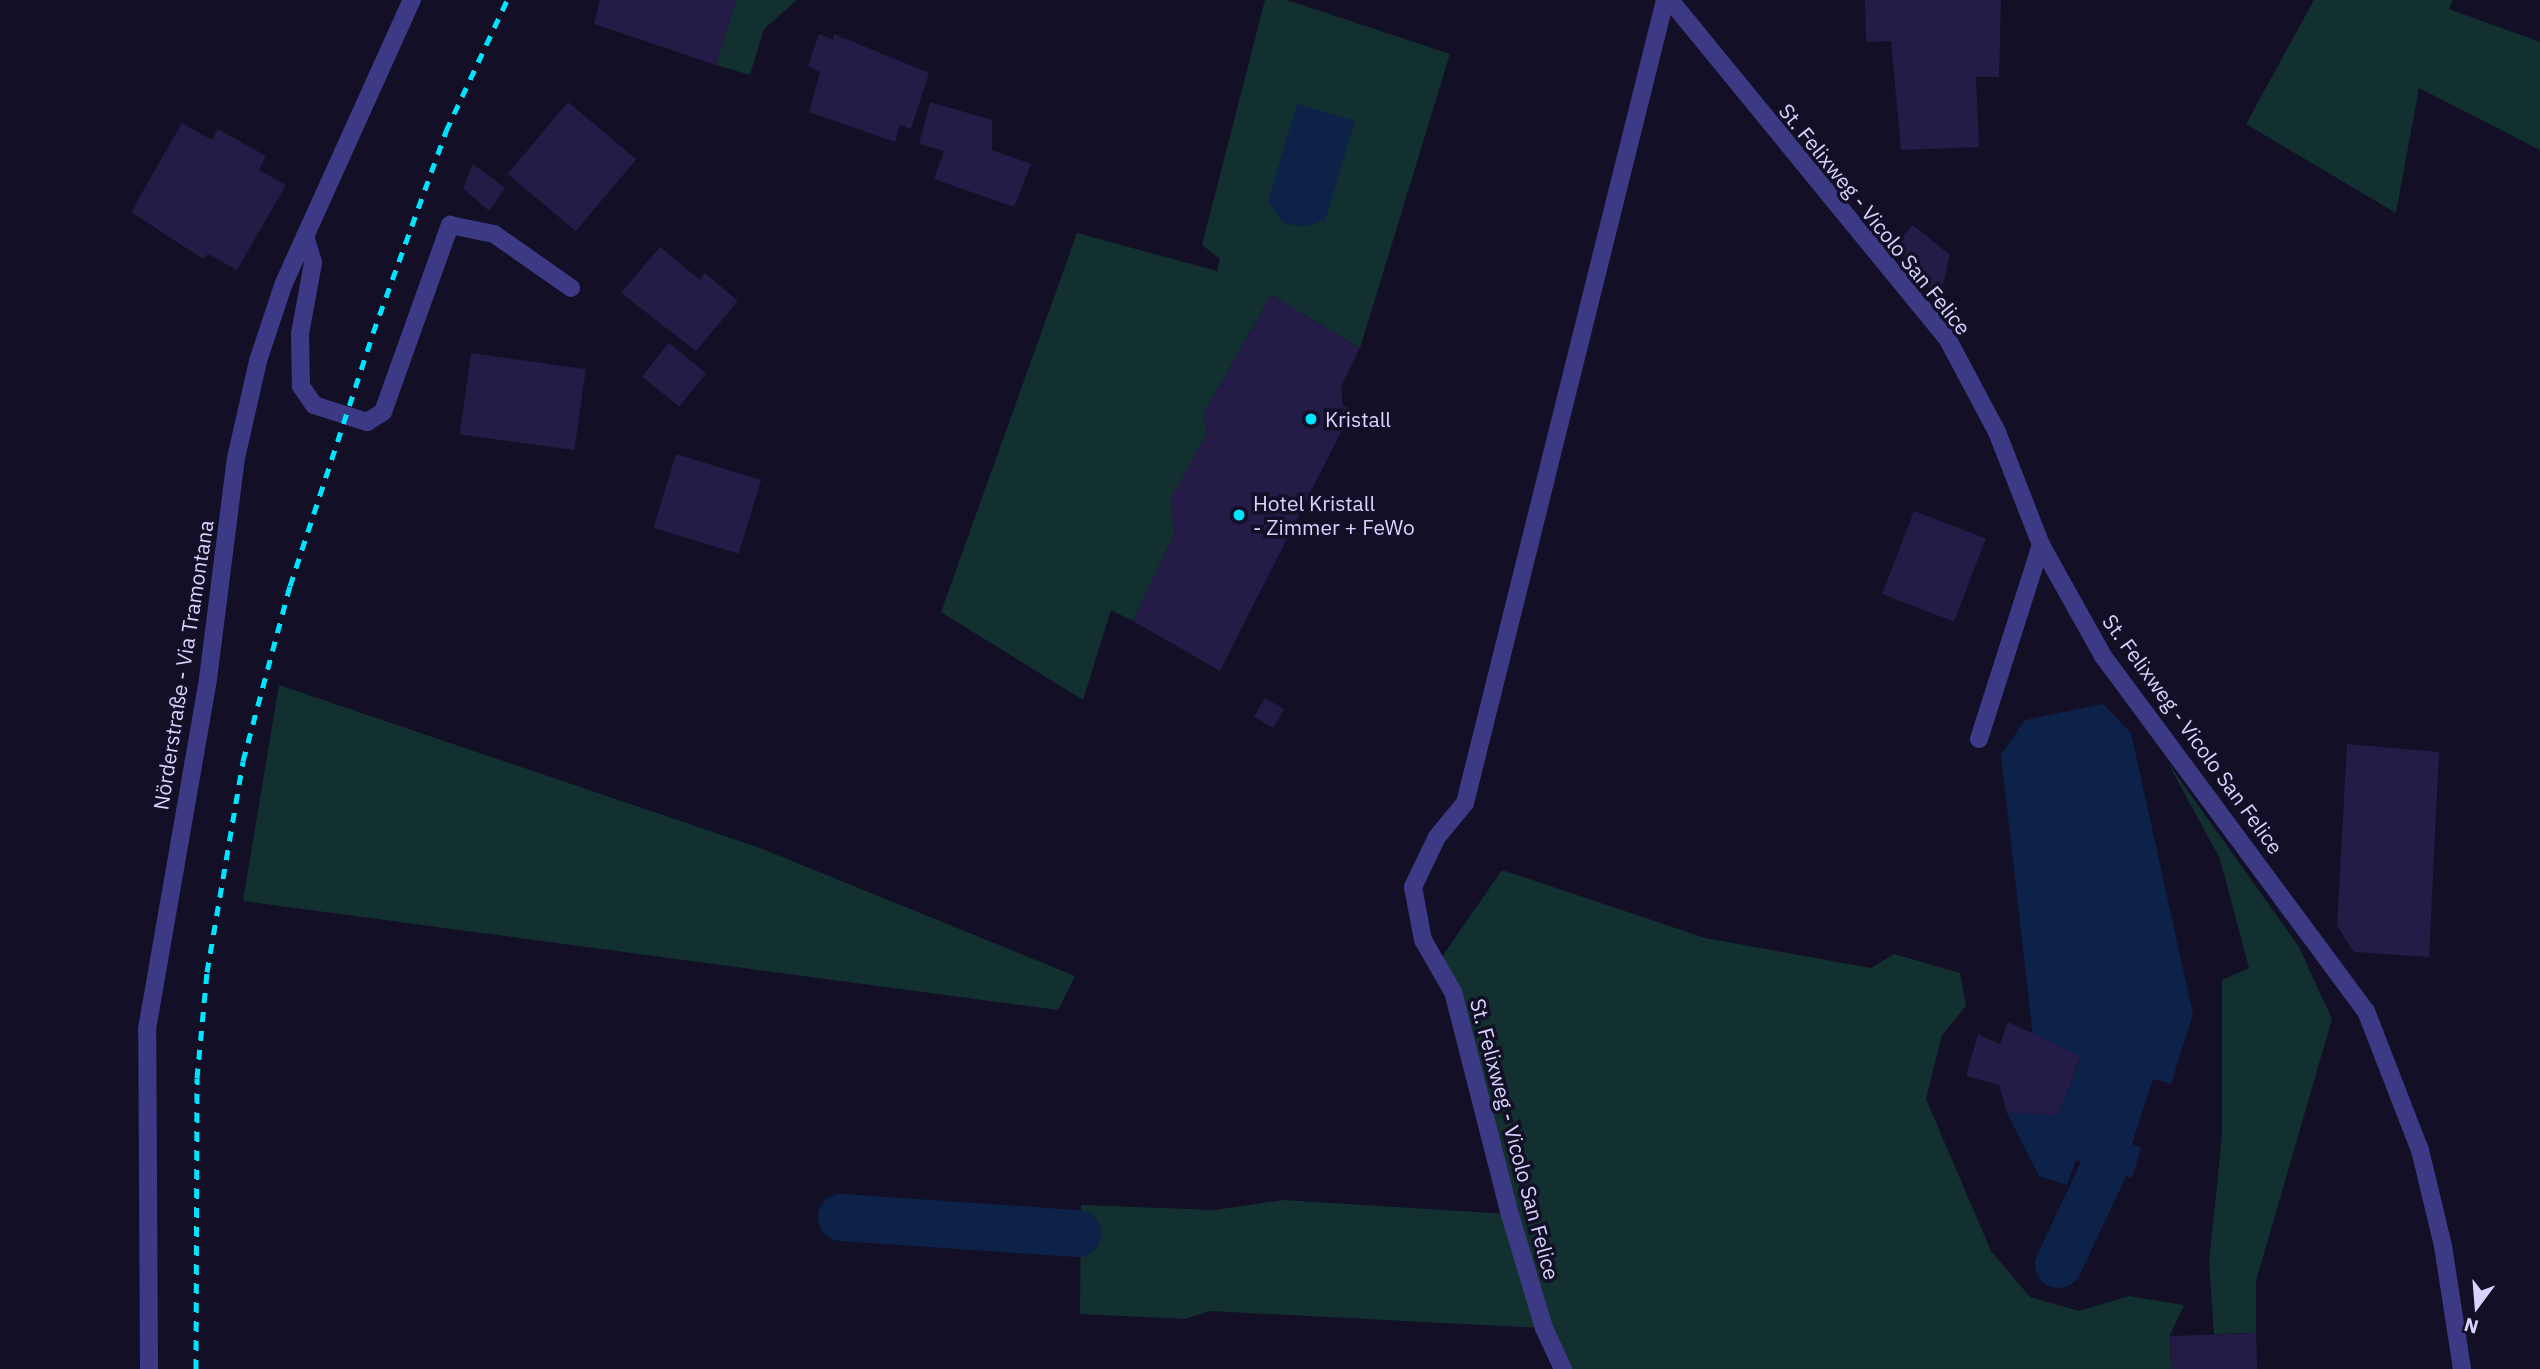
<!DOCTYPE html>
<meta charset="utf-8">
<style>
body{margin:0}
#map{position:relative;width:2540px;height:1369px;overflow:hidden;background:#130f26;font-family:"IBM Plex Sans",sans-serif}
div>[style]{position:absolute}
.green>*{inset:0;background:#12302f}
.water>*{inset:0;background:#0c2248}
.canal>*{height:47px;margin:-23.5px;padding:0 23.5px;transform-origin:23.5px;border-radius:23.5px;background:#0c2248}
.building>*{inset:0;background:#241b47;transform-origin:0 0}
.minor>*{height:18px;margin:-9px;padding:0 9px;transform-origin:9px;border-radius:9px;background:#3d3a85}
.rail>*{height:5px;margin-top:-2.5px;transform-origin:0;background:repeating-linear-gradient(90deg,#00e5ff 0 10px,transparent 0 19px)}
.dots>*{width:19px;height:19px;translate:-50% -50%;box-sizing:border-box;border:4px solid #130f26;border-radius:50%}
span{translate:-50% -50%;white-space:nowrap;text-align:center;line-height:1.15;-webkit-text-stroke:7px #130f26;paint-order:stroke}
.street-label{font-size:21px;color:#d9d4ff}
.poi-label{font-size:21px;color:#d9d4ff}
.left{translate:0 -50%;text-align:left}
.north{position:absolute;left:2442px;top:1271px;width:70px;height:70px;-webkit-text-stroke:5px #130f26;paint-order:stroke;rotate:196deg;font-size:19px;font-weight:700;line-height:28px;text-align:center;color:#d9d4ff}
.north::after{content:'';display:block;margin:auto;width:24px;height:32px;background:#d9d4ff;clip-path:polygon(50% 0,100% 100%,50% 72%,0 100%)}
</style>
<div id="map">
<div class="green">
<div style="clip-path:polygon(736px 0,797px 0,764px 29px,750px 75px,716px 65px)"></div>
<div style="clip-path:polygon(1265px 0,1287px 0,1450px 54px,1360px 348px,1271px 295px,1203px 415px,1207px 433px,1174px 534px,1133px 621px,1111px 610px,1083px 700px,941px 612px,1077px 233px,1217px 271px,1220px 259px,1202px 245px)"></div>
<div style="clip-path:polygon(2314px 0,2453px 0,2449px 9px,2540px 42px,2540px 150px,2419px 88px,2396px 213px,2246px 124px)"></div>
<div style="clip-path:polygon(279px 685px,760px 848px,1075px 976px,1058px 1010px,243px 901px)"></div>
<div style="clip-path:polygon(2168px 763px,2299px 947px,2332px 1019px,2256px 1281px,2256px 1333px,2214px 1334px,2209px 1263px,2222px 1135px,2222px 980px,2249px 968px,2220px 859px)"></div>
<div style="clip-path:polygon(1502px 870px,1705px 938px,1871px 968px,1894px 954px,1960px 973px,1966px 1006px,1942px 1035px,1926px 1099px,1991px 1251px,2030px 1297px,2079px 1311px,2129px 1296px,2184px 1305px,2170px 1335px,2171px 1369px,1562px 1369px,1543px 1328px,1210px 1311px,1185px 1319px,1080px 1314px,1081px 1205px,1215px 1210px,1283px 1200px,1509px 1214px,1437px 964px)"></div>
</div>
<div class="water">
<div style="clip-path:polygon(1297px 104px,1355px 121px,1325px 220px,1303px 227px,1283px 223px,1268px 201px)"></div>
<div style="clip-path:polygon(2103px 704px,2131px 733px,2193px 1014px,2171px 1084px,2153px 1079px,2132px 1144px,2141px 1148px,2132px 1178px,2076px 1160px,2067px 1185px,2039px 1176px,2007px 1113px,2058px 1115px,2081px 1057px,2033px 1037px,2001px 755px,2025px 720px)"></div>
</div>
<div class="canal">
<div style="left:841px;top:1217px;width:237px;rotate:3.9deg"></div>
<div style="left:2058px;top:1264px;width:105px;rotate:-64.7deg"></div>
</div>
<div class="building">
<div style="clip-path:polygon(600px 0,736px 0,716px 65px,594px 24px)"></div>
<div style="clip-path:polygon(1865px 0,2001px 0,1999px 77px,1976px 77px,1979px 147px,1901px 150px,1891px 41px,1866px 42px)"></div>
<div style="clip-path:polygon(819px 34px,833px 40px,834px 34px,929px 73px,911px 129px,900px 125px,895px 142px,809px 112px,820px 72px,808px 66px)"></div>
<div style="left:568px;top:102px;width:89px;height:94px;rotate:40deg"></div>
<div style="clip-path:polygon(930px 102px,992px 120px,992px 150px,1031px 164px,1014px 207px,934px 179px,944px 151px,919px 144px)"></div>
<div style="clip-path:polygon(182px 123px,212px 140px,218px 129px,266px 156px,259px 170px,286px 185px,237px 270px,208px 254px,203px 259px,131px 212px)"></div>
<div style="clip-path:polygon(473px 164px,505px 188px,489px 211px,463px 188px)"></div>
<div style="clip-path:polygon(1913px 225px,1950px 255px,1940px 298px,1893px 246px)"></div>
<div style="clip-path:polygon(660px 247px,700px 280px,705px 273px,738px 301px,696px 351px,621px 293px)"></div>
<div style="clip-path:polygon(1271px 295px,1360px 348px,1341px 387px,1343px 405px,1352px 410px,1220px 671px,1133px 621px,1174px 534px,1170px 499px,1207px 433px,1203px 415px)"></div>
<div style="left:669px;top:343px;width:48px;height:43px;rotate:39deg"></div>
<div style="left:471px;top:353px;width:116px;height:82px;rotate:8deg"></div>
<div style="left:676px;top:454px;width:89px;height:77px;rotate:17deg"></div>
<div style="left:1914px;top:511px;width:77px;height:89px;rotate:21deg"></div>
<div style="left:1265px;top:698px;width:22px;height:22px;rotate:30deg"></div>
<div style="clip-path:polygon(2347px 744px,2439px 752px,2429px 957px,2354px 952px,2337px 926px)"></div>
<div style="clip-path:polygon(2008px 1022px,2081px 1056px,2058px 1115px,2007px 1113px,1999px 1085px,1966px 1076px,1978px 1034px,2000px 1044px)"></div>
<div style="left:2256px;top:1333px;width:36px;height:86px;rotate:88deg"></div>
</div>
<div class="minor">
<div style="left:1670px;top:0;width:437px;rotate:50.7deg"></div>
<div style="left:1947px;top:338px;width:106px;rotate:62deg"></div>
<div style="left:1997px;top:432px;width:121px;rotate:68.7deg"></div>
<div style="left:2041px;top:545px;width:127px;rotate:60.8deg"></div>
<div style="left:2103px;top:656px;width:442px;rotate:53.5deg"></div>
<div style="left:2366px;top:1011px;width:149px;rotate:68.8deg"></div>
<div style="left:2420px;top:1150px;width:99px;rotate:76.5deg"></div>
<div style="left:2443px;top:1246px;width:124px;rotate:81.2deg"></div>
<div style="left:305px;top:236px;width:28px;rotate:73deg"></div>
<div style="left:313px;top:263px;width:72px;rotate:100.4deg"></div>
<div style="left:300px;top:334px;width:52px;rotate:88.9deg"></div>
<div style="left:301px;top:386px;width:23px;rotate:56deg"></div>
<div style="left:314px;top:405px;width:56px;rotate:17.8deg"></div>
<div style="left:367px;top:422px;width:19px;rotate:-32deg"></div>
<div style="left:383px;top:412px;width:199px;rotate:-70.3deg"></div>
<div style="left:450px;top:225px;width:45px;rotate:11.6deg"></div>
<div style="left:494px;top:234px;width:94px;rotate:35deg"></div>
<div style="left:1979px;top:739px;width:204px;rotate:-72.3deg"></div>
<div style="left:149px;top:1369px;width:340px;rotate:-90.3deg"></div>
<div style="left:147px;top:1029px;width:355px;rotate:-80.1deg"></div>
<div style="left:208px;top:679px;width:223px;rotate:-82.8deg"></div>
<div style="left:236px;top:458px;width:99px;rotate:-77.2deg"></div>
<div style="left:258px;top:361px;width:82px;rotate:-71.6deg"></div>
<div style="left:284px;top:283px;width:311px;rotate:-65.7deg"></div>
<div style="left:1563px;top:1369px;width:45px;rotate:-114.9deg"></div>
<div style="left:1544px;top:1328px;width:118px;rotate:-106.7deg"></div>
<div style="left:1510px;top:1215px;width:230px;rotate:-104.3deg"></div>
<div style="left:1453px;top:992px;width:60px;rotate:-120deg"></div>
<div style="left:1423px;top:940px;width:54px;rotate:-100.7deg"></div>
<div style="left:1413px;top:887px;width:55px;rotate:-64.4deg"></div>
<div style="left:1437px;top:837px;width:44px;rotate:-50.5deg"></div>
<div style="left:1465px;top:803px;width:828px;rotate:-76.01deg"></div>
</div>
<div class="rail">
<div style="left:196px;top:1369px;width:291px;rotate:-89.8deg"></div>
<div style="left:197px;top:1078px;width:106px;rotate:-84.6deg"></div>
<div style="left:207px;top:972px;width:214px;rotate:-80.3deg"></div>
<div style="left:243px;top:761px;width:181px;rotate:-75deg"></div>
<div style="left:290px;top:586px;width:266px;rotate:-71.8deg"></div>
<div style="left:373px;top:333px;width:215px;rotate:-70.1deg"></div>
<div style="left:446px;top:131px;width:145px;rotate:-65deg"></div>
</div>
<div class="dots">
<div style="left:1311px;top:419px;background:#00e5ff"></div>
<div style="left:1239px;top:515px;background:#00e5ff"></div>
</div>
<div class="street-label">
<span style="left:1875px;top:219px;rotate:51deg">St. Felixweg - Vicolo San Felice</span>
<span style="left:183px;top:665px;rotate:-81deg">Nörderstraße - Via Tramontana</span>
<span style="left:2193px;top:734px;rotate:54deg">St. Felixweg - Vicolo San Felice</span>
<span style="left:1515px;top:1139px;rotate:75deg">St. Felixweg - Vicolo San Felice</span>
</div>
<div class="poi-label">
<span class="left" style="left:1325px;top:419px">Kristall</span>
<span class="left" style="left:1253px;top:515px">Hotel Kristall<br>- Zimmer + FeWo</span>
</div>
<div class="north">N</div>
</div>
